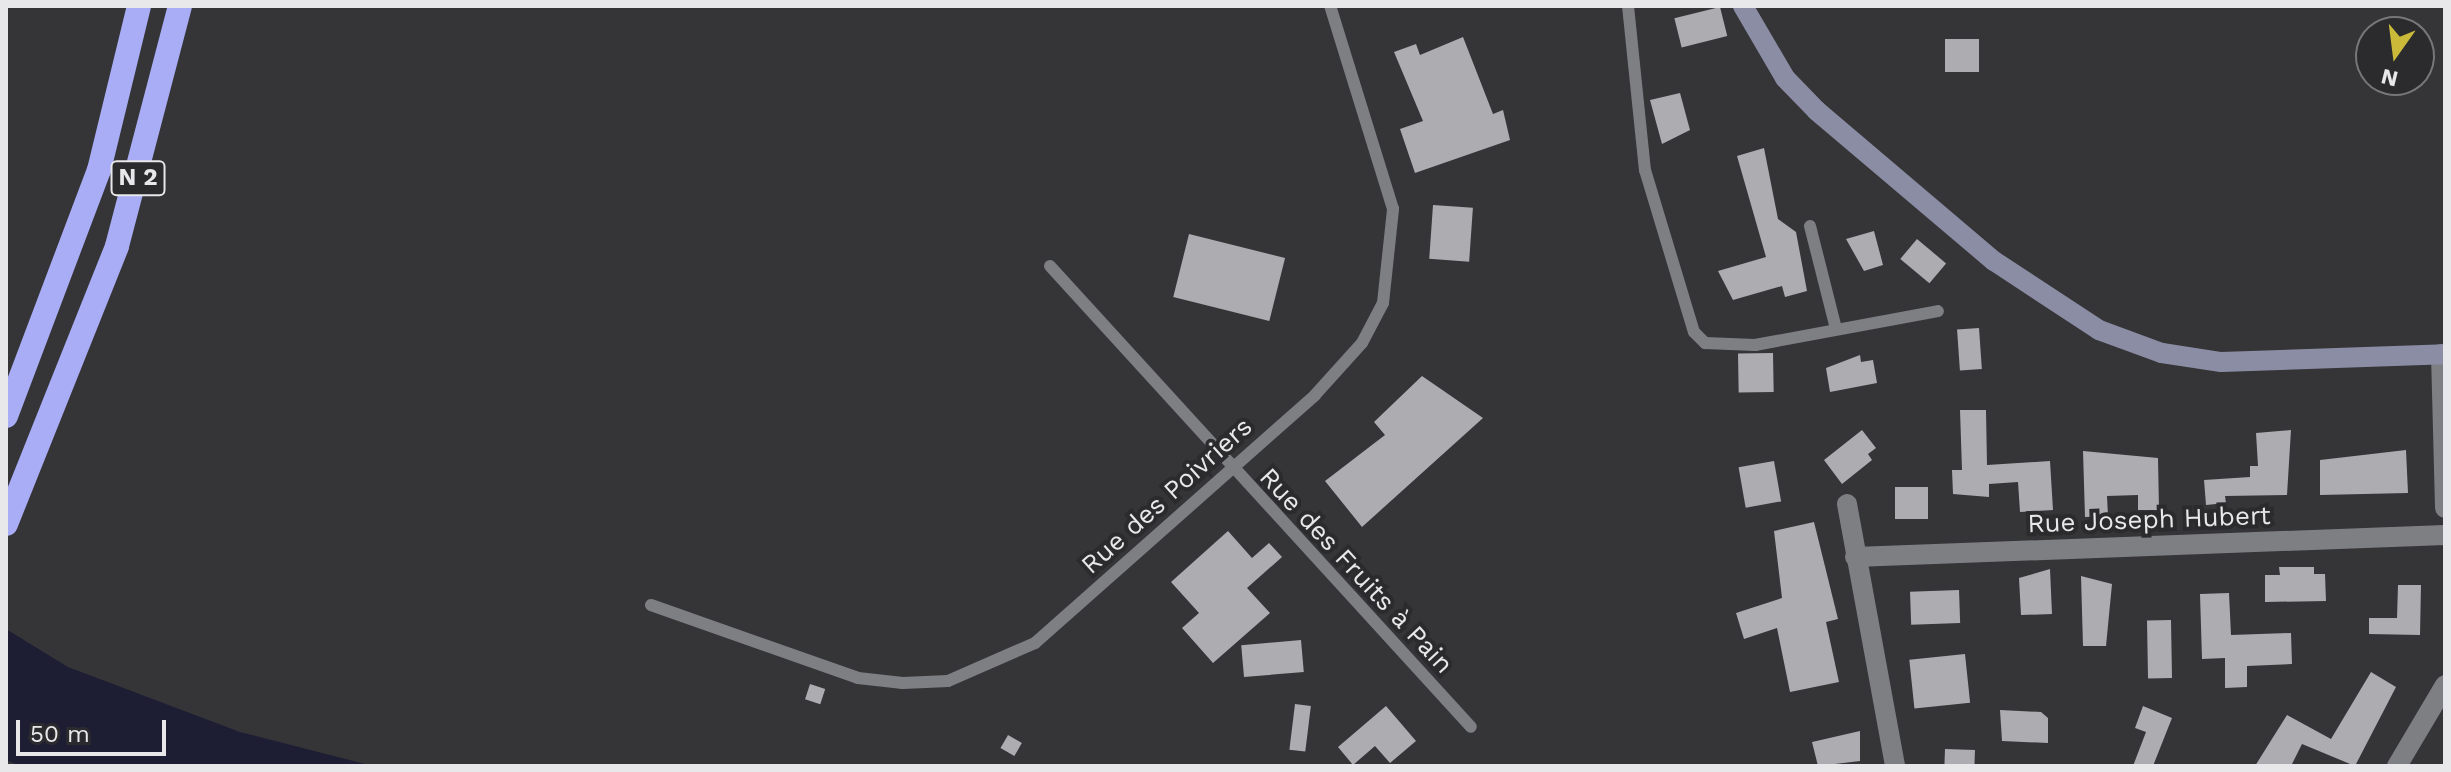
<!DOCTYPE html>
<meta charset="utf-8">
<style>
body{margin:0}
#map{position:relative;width:2451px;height:772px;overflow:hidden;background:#353538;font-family:"Work Sans",sans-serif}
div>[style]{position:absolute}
.water>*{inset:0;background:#1d1e34}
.building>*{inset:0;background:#adadb1;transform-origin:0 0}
.lane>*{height:12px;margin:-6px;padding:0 6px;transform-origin:6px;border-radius:6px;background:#7e7f83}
.street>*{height:20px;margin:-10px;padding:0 10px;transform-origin:10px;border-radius:10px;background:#7e7f83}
.secondary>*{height:20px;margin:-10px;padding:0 10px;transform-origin:10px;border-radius:10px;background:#8b8da5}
.highway>*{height:24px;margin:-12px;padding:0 12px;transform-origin:12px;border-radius:12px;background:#a9adf5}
span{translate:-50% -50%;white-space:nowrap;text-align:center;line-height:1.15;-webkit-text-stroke:8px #2b2b2e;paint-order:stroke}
.shield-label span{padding:2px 6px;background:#2b2b2e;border:2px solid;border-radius:6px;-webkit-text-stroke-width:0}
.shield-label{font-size:24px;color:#e8e8ea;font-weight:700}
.street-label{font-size:26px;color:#e8e8ea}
.frame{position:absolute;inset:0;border:8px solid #e8e8ea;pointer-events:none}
.north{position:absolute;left:2355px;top:16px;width:80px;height:80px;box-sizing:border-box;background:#2b2b2e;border:2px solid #777779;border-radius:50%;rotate:194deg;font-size:22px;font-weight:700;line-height:32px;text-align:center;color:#e8e8ea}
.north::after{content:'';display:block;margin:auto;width:28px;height:36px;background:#cbba39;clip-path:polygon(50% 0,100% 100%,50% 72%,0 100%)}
.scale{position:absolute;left:16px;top:720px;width:150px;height:36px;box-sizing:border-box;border:4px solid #e8e8ea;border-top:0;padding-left:10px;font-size:24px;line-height:28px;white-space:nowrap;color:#e8e8ea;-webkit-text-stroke:6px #2b2b2e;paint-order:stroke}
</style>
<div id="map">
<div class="water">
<div style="clip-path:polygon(6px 629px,68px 667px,240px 732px,373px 766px,20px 766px,6px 760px)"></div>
</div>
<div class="building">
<div style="left:1720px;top:7px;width:30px;height:47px;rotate:76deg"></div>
<div style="clip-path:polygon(1463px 37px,1493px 114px,1503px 110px,1510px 140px,1415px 173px,1400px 129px,1423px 121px,1394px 52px,1416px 44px,1420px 55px)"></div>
<div style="left:1979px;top:39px;width:33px;height:34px;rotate:90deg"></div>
<div style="clip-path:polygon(1680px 93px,1690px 130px,1662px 144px,1650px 100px)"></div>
<div style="clip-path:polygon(1764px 148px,1778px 219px,1796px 232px,1807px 291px,1785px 297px,1782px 286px,1733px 300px,1718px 271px,1766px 257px,1737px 156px)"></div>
<div style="left:1433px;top:205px;width:40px;height:54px;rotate:4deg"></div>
<div style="clip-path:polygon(1874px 231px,1883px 265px,1864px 271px,1846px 239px)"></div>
<div style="left:1189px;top:234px;width:99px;height:65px;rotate:14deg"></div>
<div style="left:1917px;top:239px;width:38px;height:26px;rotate:40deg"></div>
<div style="left:1979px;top:328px;width:41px;height:22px;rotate:86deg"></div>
<div style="left:1773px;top:353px;width:39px;height:35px;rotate:89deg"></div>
<div style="clip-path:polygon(1860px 355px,1861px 362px,1873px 360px,1877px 383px,1830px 392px,1826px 368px)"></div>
<div style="clip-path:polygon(1422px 376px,1483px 418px,1362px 527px,1325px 481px,1385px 435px,1374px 422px)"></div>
<div style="clip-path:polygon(1960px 410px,1986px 410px,1987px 465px,2050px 461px,2053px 510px,2020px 512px,2018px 482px,1989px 484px,1989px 497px,1953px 494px,1952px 470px,1962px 470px)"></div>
<div style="clip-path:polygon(1862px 430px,1876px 448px,1868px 454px,1872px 460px,1842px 484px,1824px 460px)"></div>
<div style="clip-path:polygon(2291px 430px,2287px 495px,2225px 496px,2226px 503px,2206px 505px,2204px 480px,2250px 477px,2250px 466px,2258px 466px,2256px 433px)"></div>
<div style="clip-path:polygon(2406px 450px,2408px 493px,2320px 495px,2320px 460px)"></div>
<div style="clip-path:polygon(2083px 451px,2158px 458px,2159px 510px,2138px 510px,2138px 495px,2107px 496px,2108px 516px,2085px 517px)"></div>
<div style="left:1774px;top:461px;width:41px;height:36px;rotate:80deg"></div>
<div style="left:1895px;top:487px;width:33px;height:32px"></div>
<div style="clip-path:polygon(1814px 522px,1838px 619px,1826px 622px,1839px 682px,1790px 692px,1777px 628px,1744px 639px,1736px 613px,1782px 598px,1774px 531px)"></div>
<div style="clip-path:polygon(1228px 531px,1252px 558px,1269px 543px,1282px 557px,1247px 588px,1270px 613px,1213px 663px,1182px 628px,1199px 613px,1171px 582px)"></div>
<div style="clip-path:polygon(2279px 567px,2314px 567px,2314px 574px,2325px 574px,2326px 601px,2265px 602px,2265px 575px,2280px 575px)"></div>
<div style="clip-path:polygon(2050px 569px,2052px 614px,2021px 615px,2019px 578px)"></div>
<div style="clip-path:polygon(2081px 576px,2112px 584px,2106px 646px,2083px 646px)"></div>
<div style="clip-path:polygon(2398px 585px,2421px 585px,2420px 635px,2369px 634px,2369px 618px,2397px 618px)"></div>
<div style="left:1959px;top:590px;width:33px;height:49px;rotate:88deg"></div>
<div style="clip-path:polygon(2229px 593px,2231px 635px,2291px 633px,2292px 664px,2247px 666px,2247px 687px,2225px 688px,2225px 658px,2202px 659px,2200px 594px)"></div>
<div style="left:2171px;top:620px;width:58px;height:24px;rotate:89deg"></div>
<div style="left:1301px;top:640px;width:32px;height:60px;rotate:85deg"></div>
<div style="left:1965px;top:654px;width:49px;height:56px;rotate:84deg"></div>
<div style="clip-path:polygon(2371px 672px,2396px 687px,2355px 766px,2302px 744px,2291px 766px,2255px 766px,2287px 715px,2331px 739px)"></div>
<div style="left:810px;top:684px;width:16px;height:16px;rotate:18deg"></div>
<div style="left:1295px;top:704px;width:16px;height:46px;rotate:7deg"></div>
<div style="clip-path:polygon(1386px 706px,1416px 741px,1390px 763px,1375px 746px,1353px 765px,1338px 747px)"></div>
<div style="clip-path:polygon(2143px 706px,2172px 718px,2153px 766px,2133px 766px,2146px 732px,2135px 728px)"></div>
<div style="clip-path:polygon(2000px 710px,2041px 712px,2048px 718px,2048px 743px,2002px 741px)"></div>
<div style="clip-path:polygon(1860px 731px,1860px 761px,1818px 766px,1812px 742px)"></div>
<div style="left:1008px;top:735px;width:16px;height:15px;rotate:30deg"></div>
<div style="left:1945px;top:749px;width:30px;height:17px;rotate:2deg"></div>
</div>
<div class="lane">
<div style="left:1628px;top:6px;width:165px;rotate:84.1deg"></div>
<div style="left:1645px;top:170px;width:169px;rotate:73.2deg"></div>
<div style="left:1694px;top:332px;width:16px;rotate:45deg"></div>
<div style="left:1705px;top:343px;width:50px;rotate:2.3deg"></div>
<div style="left:1755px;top:345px;width:186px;rotate:-10.5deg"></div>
<div style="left:1810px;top:226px;width:106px;rotate:75.8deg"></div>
<div style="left:1050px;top:266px;width:624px;rotate:47.6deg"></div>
<div style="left:651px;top:605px;width:219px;rotate:19.4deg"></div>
<div style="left:858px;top:678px;width:45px;rotate:6.3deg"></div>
<div style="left:903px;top:683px;width:45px;rotate:-2.5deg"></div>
<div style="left:948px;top:681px;width:95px;rotate:-23.6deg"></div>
<div style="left:1035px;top:643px;width:374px;rotate:-41.5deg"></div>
<div style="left:1315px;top:395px;width:70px;rotate:-47.9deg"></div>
<div style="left:1362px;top:343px;width:45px;rotate:-62.3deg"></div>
<div style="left:1383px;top:303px;width:95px;rotate:-83.9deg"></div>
<div style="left:1393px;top:209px;width:213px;rotate:-107.2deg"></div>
</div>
<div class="street">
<div style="left:2441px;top:354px;width:154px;rotate:88.5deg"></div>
<div style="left:1847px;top:504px;width:266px;rotate:79.6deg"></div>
<div style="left:1855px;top:557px;width:590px;rotate:-2.14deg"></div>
<div style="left:2397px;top:766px;width:94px;rotate:-59.3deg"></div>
</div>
<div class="secondary">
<div style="left:1743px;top:6px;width:83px;rotate:59.7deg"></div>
<div style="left:1785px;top:78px;width:46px;rotate:45.9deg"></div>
<div style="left:1817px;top:111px;width:232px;rotate:40.3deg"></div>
<div style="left:1994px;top:261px;width:126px;rotate:33.3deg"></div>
<div style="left:2099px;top:330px;width:67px;rotate:20.1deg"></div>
<div style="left:2162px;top:353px;width:60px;rotate:8.7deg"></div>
<div style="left:2221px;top:362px;width:224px;rotate:-2deg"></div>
</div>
<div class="highway">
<div style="left:6px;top:416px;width:263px;rotate:-69.3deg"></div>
<div style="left:99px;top:170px;width:169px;rotate:-76.3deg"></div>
<div style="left:6px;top:524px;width:299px;rotate:-68.2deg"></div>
<div style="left:117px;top:246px;width:248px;rotate:-75.3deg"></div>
</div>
<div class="shield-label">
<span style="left:138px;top:178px">N 2</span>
</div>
<div class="street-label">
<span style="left:1167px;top:496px;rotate:-42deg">Rue des Poivriers</span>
<span style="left:2149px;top:520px;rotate:-2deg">Rue Joseph Hubert</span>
<span style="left:1356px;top:571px;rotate:47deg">Rue des Fruits à Pain</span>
</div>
<div class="frame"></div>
<div class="north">N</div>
<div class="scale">50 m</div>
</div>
